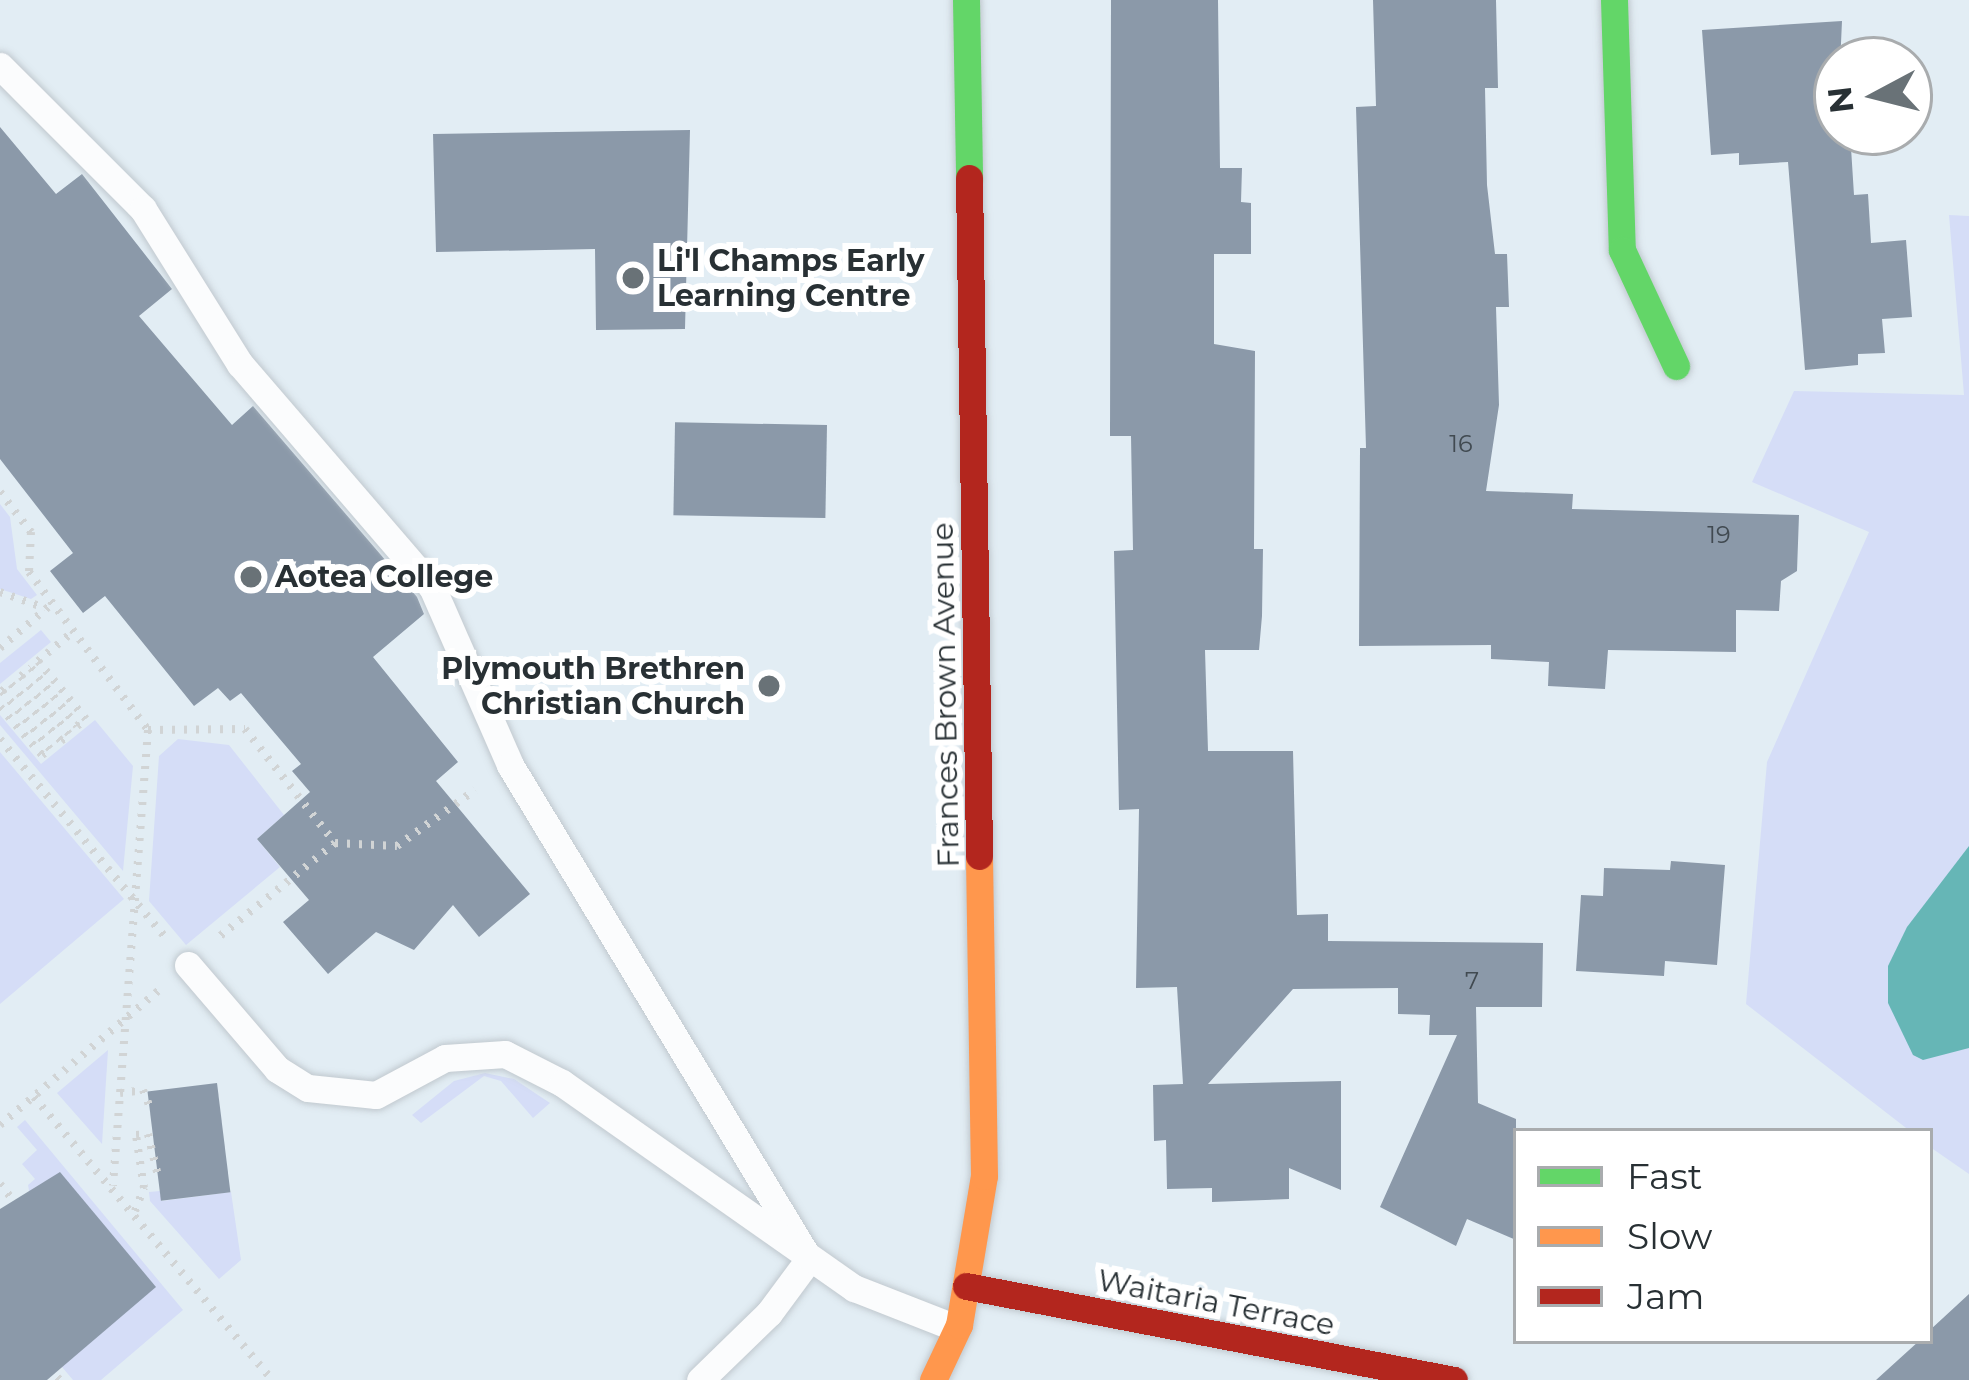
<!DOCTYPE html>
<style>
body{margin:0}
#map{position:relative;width:1969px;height:1380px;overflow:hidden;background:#e2edf4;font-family:Montserrat,sans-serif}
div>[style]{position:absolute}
.green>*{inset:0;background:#d5ddf7}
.water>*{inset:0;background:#66b6b6}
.building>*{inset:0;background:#8b99a9;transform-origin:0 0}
.path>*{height:8px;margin-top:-4px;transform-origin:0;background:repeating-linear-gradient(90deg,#d1d4d5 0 3px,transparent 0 12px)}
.roads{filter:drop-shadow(0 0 3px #c1c9cf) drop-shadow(0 0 3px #c1c9cf)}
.lane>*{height:27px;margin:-13.5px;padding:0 13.5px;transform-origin:13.5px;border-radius:13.5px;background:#fbfcfd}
.fast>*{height:27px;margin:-13.5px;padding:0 13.5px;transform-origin:13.5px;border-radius:13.5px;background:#63d668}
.slow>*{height:27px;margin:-13.5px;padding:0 13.5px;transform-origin:13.5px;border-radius:13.5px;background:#ff974d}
.jam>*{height:27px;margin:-13.5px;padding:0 13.5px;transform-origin:13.5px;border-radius:13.5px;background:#b3261e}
.dots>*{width:33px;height:33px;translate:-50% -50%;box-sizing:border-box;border:6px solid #fff;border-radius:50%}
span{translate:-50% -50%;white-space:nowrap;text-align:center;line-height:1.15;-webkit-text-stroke:12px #fff;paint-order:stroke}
.number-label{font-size:24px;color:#414a51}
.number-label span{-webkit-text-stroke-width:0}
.poi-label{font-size:30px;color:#283034;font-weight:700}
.left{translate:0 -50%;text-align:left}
.right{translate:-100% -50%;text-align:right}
.street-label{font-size:30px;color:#283034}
.legend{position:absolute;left:1513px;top:1128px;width:420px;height:216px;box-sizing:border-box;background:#fff;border:3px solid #a9acae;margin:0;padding:15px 21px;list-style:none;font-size:36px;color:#283034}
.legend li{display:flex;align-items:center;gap:24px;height:60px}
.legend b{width:60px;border:3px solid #a9acae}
.north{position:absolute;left:1813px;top:36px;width:120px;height:120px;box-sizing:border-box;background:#fff;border:3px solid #a9acae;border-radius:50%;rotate:263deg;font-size:33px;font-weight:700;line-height:48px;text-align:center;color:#283034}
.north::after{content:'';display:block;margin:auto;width:42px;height:54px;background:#697277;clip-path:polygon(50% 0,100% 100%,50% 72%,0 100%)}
</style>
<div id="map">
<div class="green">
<div style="clip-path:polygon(1949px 215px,1969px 216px,1969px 1174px,1930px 1147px,1930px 1131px,1910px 1131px,1746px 1004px,1767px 762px,1869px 532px,1752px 482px,1794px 391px,1964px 395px)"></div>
<div style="clip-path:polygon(0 504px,10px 517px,17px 569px,37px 595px,31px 599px,0 589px)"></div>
<div style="clip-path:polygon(41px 630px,51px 642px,0 684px,0 663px)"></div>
<div style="clip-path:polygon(0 715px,41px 764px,95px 720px,133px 766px,123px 871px,0 725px)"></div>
<div style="clip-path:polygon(178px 739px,229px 745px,284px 815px,257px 839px,280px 867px,186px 945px,149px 901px,159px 756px)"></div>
<div style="clip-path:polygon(0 752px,124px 899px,0 1004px)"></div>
<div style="clip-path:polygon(108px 1050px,102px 1144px,57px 1093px)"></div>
<div style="clip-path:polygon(485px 1073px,514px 1079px,550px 1103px,533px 1118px,501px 1081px,484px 1076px,421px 1123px,412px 1115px,454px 1081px)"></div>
<div style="clip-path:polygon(25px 1120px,183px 1310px,101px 1380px,73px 1380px,62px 1367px,28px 1185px,35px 1179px,22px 1164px,37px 1150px,17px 1127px)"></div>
<div style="clip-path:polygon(160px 1191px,162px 1201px,231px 1192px,241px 1260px,219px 1279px,150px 1201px,149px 1192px)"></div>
</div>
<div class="water">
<div style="clip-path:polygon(1969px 846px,1969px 1048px,1923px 1060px,1913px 1055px,1888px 1003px,1888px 966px,1907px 927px)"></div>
</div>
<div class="building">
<div style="clip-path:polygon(1111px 0,1218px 0,1220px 168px,1242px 168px,1241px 202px,1251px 203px,1251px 254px,1214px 254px,1214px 344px,1255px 351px,1254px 549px,1263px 549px,1262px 616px,1259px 650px,1205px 650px,1208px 751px,1293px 751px,1297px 915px,1328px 914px,1328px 941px,1543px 943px,1542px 1007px,1476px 1007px,1478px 1103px,1516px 1119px,1516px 1240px,1467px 1219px,1456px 1246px,1380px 1207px,1457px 1035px,1429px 1035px,1430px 1015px,1398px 1014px,1398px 988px,1293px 989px,1208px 1084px,1341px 1081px,1341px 1190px,1289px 1168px,1289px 1199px,1212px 1202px,1212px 1188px,1167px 1189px,1166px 1140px,1154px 1141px,1153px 1085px,1183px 1084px,1177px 987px,1136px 988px,1139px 809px,1119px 810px,1114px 551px,1133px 550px,1131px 436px,1110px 436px)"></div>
<div style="clip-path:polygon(1373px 0,1496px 0,1498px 88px,1485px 88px,1487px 185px,1495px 254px,1507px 254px,1509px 307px,1496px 307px,1499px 405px,1486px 491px,1573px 494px,1572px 509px,1799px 515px,1797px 571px,1781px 581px,1779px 611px,1736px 610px,1736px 652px,1608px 650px,1605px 689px,1548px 686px,1549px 662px,1491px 659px,1491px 645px,1359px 646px,1360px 448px,1366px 448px,1356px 107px,1376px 106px)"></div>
<div style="clip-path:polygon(1842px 21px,1837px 132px,1850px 132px,1854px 195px,1868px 194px,1871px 243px,1906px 240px,1912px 317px,1882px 319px,1885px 353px,1858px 354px,1858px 365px,1805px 370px,1788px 162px,1739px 165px,1739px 153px,1711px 155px,1702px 30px)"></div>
<div style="clip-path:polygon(0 127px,56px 194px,82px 174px,172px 289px,139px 316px,232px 425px,253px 406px,417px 597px,424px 614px,373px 657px,458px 762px,436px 781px,530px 894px,479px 937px,453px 905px,414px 950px,376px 932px,328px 974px,283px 922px,309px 900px,257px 839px,310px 792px,292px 771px,301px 764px,241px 693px,230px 701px,218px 688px,194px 706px,105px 596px,83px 613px,50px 571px,73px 553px,0 459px)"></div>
<div style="clip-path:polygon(690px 130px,685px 329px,596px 330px,595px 249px,436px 252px,433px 134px)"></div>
<div style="left:827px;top:425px;width:93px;height:152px;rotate:91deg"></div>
<div style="clip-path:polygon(1671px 861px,1725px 865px,1717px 965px,1665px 961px,1664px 976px,1576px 971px,1581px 895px,1603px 896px,1604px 868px,1670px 870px)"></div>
<div style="left:217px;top:1083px;width:110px;height:70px;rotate:83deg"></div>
<div style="clip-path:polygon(60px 1172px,156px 1287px,47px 1380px,0 1380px,0 1209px)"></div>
<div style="clip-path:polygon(1969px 1294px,1969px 1380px,1876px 1380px,1919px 1341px,1930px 1341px,1930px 1330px)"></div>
</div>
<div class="path">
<div style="left:0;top:492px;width:51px;rotate:52.2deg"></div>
<div style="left:31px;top:532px;width:40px;rotate:92.9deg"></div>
<div style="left:29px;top:572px;width:198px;rotate:53deg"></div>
<div style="left:148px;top:730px;width:457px;rotate:94.4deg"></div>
<div style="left:0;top:592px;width:48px;rotate:19.6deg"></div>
<div style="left:0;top:648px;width:71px;rotate:-40.4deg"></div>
<div style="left:0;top:707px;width:64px;rotate:48.8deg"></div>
<div style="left:42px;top:755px;width:10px;rotate:-37deg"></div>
<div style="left:50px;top:749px;width:75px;rotate:-129.6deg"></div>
<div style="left:2px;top:691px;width:11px;rotate:-38deg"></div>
<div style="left:11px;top:684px;width:76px;rotate:48.7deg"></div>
<div style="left:61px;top:741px;width:11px;rotate:-41deg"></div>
<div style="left:69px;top:734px;width:75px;rotate:-129.6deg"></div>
<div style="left:21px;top:676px;width:13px;rotate:-39deg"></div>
<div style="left:31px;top:668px;width:74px;rotate:51.6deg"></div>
<div style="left:77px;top:726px;width:11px;rotate:-38deg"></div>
<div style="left:86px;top:719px;width:75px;rotate:-129.6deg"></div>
<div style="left:38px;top:661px;width:48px;rotate:-40deg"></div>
<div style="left:148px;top:730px;width:97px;rotate:-0.6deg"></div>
<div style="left:245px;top:729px;width:145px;rotate:51.7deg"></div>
<div style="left:335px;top:843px;width:148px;rotate:141deg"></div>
<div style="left:0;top:739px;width:256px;rotate:50.2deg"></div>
<div style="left:335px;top:843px;width:62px;rotate:2.8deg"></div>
<div style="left:397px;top:846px;width:96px;rotate:-35.7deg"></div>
<div style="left:120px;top:1093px;width:23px;rotate:-7deg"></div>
<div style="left:143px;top:1090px;width:18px;rotate:68deg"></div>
<div style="left:34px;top:1097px;width:370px;rotate:49.9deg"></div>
<div style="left:0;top:1125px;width:209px;rotate:-40.3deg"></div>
<div style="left:0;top:1184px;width:19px;rotate:51deg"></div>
<div style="left:135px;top:1211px;width:25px;rotate:-69deg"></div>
<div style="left:144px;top:1188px;width:54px;rotate:-98.6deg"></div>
<div style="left:136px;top:1135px;width:12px;rotate:-5deg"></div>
<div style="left:148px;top:1134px;width:47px;rotate:76.6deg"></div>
<div style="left:57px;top:1377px;width:4px;rotate:45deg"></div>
</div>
<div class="roads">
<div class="lane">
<div style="left:0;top:66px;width:202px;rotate:45deg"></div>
<div style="left:143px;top:209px;width:183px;rotate:58deg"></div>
<div style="left:240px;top:364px;width:294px;rotate:49.3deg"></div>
<div style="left:432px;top:587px;width:194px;rotate:66.3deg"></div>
<div style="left:510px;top:765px;width:577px;rotate:58.82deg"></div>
<div style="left:809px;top:1259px;width:67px;rotate:126.5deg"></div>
<div style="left:769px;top:1313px;width:96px;rotate:135.8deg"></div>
<div style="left:188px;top:965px;width:137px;rotate:49.4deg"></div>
<div style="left:277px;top:1069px;width:36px;rotate:32deg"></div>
<div style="left:308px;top:1088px;width:68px;rotate:5.9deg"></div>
<div style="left:376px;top:1095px;width:78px;rotate:-28.2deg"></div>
<div style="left:445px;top:1058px;width:60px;rotate:-3.8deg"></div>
<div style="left:505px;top:1054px;width:64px;rotate:27deg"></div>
<div style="left:562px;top:1083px;width:357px;rotate:35.1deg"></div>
<div style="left:854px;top:1288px;width:110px;rotate:21.4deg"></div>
</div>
<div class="fast">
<div style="left:966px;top:0;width:178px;rotate:89deg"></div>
<div style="left:1614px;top:0;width:250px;rotate:88.2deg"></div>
<div style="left:1622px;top:250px;width:128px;rotate:65deg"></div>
</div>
<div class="slow">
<div style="left:933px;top:1380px;width:61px;rotate:-64.7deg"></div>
<div style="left:959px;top:1325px;width:151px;rotate:-80.5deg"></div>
<div style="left:984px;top:1176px;width:320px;rotate:-90.9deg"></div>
</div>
<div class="jam">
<div style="left:969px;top:178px;width:678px;rotate:89.15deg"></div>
<div style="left:966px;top:1286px;width:497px;rotate:10.9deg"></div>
</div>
</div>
<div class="dots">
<div style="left:633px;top:278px;background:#697277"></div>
<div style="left:251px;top:577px;background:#697277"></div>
<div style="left:769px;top:686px;background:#697277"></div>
</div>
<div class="number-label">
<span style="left:1461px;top:444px">16</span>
<span style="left:1719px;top:535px">19</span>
<span style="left:1472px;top:981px">7</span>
</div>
<div class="poi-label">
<span class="left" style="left:657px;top:278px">Li'l Champs Early<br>Learning Centre</span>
<span class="left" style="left:275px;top:577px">Aotea College</span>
<span class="right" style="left:745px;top:686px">Plymouth Brethren<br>Christian Church</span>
</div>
<div class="street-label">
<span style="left:946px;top:695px;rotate:-91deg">Frances Brown Avenue</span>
<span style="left:1216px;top:1303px;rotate:11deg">Waitaria Terrace</span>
</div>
<ul class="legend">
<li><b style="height:15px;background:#63d668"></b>Fast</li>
<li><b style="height:15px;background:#ff974d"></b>Slow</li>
<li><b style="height:15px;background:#b3261e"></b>Jam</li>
</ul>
<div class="north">N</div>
</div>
